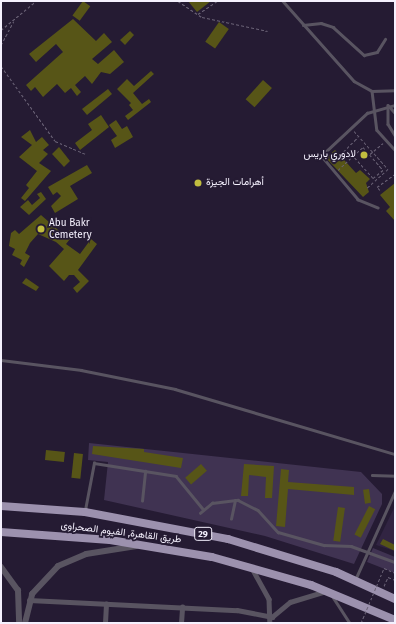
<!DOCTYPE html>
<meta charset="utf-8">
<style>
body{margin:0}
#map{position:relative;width:396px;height:624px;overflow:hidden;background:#251b33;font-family:"Fira Sans",Vazirmatn,sans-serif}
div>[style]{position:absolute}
.built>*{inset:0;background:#312442}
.green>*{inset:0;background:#403352}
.building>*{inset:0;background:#575517;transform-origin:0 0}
.path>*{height:1px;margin-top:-0.5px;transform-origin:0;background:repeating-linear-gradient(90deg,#6b6377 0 3px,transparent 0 5px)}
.service>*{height:2.5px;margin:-1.25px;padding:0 1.25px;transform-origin:1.25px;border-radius:1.25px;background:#595461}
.minor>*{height:4.5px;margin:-2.25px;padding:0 2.25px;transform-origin:2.25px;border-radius:2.25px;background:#595461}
.tertiary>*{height:6px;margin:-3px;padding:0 3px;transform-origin:3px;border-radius:3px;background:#595461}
.trunk>*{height:8px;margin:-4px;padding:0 4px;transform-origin:4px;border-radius:4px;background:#9c91ae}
.path-bridge>*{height:1px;margin-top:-0.5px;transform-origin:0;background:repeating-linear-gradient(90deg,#6b6377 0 3px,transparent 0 5px)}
.dots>*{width:11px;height:11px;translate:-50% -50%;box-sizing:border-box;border:2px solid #251b33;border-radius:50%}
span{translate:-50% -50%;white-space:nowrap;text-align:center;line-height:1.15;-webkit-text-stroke:3.5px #251b33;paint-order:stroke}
.shield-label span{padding:1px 3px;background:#251b33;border:1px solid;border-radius:3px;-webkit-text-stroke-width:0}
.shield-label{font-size:9px;color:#f5f1fe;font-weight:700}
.poi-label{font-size:10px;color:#f5f1fe}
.right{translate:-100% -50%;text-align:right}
.left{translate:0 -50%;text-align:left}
.street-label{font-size:10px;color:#f5f1fe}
.frame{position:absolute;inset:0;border:2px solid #f5f1fe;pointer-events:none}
</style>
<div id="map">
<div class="built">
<div style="clip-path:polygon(395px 506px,395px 551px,376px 545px)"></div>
</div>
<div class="green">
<div style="clip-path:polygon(89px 443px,361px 472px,382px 494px,382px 504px,354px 564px,265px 536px,104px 500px,108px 462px,88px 460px)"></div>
<div style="clip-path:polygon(373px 548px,395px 557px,395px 573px,367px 562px)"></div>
</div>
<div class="building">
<div style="left:83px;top:1px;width:9px;height:18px;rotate:36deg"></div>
<div style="clip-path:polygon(188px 1px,211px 1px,197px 12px)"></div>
<div style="clip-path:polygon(73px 19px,96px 41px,104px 33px,112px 42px,92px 59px,98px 64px,114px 50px,124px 62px,110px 74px,101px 72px,92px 84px,85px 76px,75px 85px,81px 92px,77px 96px,71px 88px,65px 93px,57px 84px,43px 97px,35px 87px,31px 91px,26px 85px,63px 52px,56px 44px,36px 62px,29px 54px)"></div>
<div style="left:219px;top:22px;width:12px;height:24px;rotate:35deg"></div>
<div style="clip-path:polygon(130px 31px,134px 35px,125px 45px,120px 40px)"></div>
<div style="clip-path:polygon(151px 71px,154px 74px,133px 93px,142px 104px,149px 99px,151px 102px,128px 120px,125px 116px,133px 110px,129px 105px,131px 103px,117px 89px,127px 79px,134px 86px)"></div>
<div style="left:263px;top:80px;width:12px;height:26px;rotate:42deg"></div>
<div style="clip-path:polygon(108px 89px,112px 94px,87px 115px,82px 109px)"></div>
<div style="clip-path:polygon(101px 115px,109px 127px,80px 150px,75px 143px,92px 130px,88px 124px)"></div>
<div style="clip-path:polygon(116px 120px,122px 129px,127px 126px,133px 137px,115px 148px,111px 140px,117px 136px,109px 125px)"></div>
<div style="clip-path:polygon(30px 130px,36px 142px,42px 137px,49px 145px,43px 150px,48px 154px,39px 163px,51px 171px,25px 201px,21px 198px,29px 188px,26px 185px,37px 171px,19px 157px,32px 145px,21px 137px)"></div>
<div style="clip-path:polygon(59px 147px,70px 161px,64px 167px,52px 154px)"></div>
<div style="clip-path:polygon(335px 150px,356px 173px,360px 170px,370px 179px,366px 183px,369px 192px,363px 197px,326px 158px)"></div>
<div style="clip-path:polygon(87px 165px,92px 173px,70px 186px,78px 199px,55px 213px,51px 206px,61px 196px,57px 192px,53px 195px,48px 187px)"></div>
<div style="clip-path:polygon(395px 183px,395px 221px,386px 211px,390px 207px,380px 195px)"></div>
<div style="clip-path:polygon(41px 192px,46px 199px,29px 215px,20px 207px,28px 200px,32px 205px,40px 198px,37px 194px)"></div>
<div style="clip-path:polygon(41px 215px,65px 236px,70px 230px,74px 234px,66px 244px,80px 254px,91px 239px,97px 244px,78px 270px,89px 281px,77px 293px,73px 288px,80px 282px,74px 275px,69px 275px,64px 281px,49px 266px,64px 249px,56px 242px,38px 234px,30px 243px,25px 253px,30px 256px,24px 267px,20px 264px,22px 260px,12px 255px,15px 249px,9px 246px,11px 233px,15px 230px,19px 234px)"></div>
<div style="clip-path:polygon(26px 278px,39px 287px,36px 291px,22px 283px)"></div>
<div style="clip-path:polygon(93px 446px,144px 449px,144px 452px,183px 458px,181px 468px,92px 454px)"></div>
<div style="left:46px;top:450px;width:19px;height:10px;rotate:6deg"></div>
<div style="left:74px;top:453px;width:9px;height:25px;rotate:6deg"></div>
<div style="left:201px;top:464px;width:9px;height:21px;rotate:49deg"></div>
<div style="clip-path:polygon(244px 464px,274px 466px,272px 498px,265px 498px,266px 477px,249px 475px,248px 496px,241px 496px)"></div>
<div style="clip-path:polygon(281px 469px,289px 470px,288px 482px,354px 487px,354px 495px,288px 489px,285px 527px,276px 526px)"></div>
<div style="left:369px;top:489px;width:14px;height:6px;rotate:82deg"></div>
<div style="left:369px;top:506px;width:7px;height:32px;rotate:27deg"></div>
<div style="left:338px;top:507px;width:7px;height:34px;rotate:8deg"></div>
<div style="clip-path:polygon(383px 539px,395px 545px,395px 551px,380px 544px)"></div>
</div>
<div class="path">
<div style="left:178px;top:1px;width:29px;rotate:34deg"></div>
<div style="left:202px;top:17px;width:67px;rotate:12deg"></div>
<div style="left:198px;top:14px;width:23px;rotate:-34deg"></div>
<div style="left:1px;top:30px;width:45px;rotate:-39.6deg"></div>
<div style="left:1px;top:45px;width:27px;rotate:-62deg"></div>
<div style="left:1px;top:66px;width:92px;rotate:54.2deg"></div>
<div style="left:55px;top:141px;width:33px;rotate:23deg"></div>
<div style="left:354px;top:131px;width:51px;rotate:48.2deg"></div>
<div style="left:388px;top:169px;width:28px;rotate:138deg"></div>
<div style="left:370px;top:154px;width:17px;rotate:-40deg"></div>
<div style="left:340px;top:155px;width:25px;rotate:-45deg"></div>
<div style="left:338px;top:170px;width:21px;rotate:-43deg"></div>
<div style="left:353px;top:156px;width:13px;rotate:-42deg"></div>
<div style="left:363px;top:147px;width:30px;rotate:49deg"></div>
<div style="left:383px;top:170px;width:13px;rotate:141deg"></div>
<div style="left:373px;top:178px;width:30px;rotate:-132deg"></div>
<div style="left:380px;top:190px;width:4px;rotate:-135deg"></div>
<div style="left:377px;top:187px;width:22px;rotate:-36deg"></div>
<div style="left:384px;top:568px;width:12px;rotate:24deg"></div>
<div style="left:384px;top:586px;width:10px;rotate:-66deg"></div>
<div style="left:388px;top:577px;width:8px;rotate:23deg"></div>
</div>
<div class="service">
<div style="left:283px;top:1px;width:107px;rotate:48.4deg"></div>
<div style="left:354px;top:81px;width:21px;rotate:29deg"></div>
<div style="left:372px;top:91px;width:23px;rotate:-2deg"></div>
<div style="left:303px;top:25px;width:18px;rotate:-6deg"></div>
<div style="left:321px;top:23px;width:13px;rotate:18deg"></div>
<div style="left:333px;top:27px;width:42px;rotate:42.1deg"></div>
<div style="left:364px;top:55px;width:13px;rotate:-13deg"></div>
<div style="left:377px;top:52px;width:15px;rotate:-58deg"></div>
<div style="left:372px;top:91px;width:39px;rotate:83deg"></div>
<div style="left:377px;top:130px;width:27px;rotate:48deg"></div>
<div style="left:388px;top:105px;width:19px;rotate:90deg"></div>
<div style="left:388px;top:124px;width:13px;rotate:58deg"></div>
<div style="left:389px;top:106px;width:9px;rotate:49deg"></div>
<div style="left:378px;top:208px;width:22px;rotate:-158deg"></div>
<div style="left:358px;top:200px;width:57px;rotate:-130.1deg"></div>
<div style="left:321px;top:156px;width:63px;rotate:-43.1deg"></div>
<div style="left:367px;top:113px;width:29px;rotate:-16deg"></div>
<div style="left:1px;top:360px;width:81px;rotate:7.1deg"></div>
<div style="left:81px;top:370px;width:96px;rotate:11.4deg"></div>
<div style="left:175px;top:389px;width:229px;rotate:16.5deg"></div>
<div style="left:372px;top:475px;width:23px;rotate:2deg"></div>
<div style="left:142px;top:501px;width:30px;rotate:-84deg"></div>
<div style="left:85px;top:510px;width:48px;rotate:-79.2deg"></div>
<div style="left:94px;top:463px;width:83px;rotate:9deg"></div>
<div style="left:176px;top:476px;width:43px;rotate:50.7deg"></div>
<div style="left:200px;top:513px;width:16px;rotate:-40deg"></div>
<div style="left:212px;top:503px;width:26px;rotate:-7deg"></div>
<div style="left:238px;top:500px;width:22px;rotate:27deg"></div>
<div style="left:258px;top:510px;width:30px;rotate:48deg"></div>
<div style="left:278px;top:532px;width:48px;rotate:15.8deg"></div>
<div style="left:324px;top:545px;width:27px;rotate:2deg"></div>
<div style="left:351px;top:546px;width:47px;rotate:20deg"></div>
<div style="left:231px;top:519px;width:19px;rotate:-78deg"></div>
<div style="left:355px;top:580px;width:98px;rotate:-65.8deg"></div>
<div style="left:333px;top:597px;width:31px;rotate:57deg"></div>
</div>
<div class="minor">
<div style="left:253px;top:570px;width:33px;rotate:61deg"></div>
<div style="left:269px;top:599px;width:24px;rotate:88deg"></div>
<div style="left:29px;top:600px;width:208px;rotate:2.8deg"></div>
<div style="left:237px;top:610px;width:36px;rotate:11deg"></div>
<div style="left:272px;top:617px;width:23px;rotate:-40deg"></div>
<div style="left:290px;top:602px;width:37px;rotate:-17deg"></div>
<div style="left:105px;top:623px;width:19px;rotate:-87deg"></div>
<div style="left:181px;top:623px;width:16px;rotate:-86deg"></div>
</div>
<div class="tertiary">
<div style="left:1px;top:567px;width:29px;rotate:54deg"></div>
<div style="left:18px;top:590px;width:33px;rotate:88deg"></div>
<div style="left:25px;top:623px;width:30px;rotate:-76deg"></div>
<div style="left:32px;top:594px;width:38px;rotate:-47deg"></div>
<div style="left:58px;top:566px;width:30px;rotate:-23deg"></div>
<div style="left:86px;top:554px;width:51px;rotate:-9.1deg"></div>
</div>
<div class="trunk">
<div style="left:1px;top:506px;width:84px;rotate:4.1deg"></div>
<div style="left:85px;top:512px;width:146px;rotate:10.7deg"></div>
<div style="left:228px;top:539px;width:113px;rotate:17deg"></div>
<div style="left:336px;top:572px;width:65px;rotate:24.6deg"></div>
<div style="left:1px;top:532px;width:109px;rotate:4.2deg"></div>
<div style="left:110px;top:540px;width:103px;rotate:9.5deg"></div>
<div style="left:212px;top:557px;width:103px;rotate:15.8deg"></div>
<div style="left:311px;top:585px;width:91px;rotate:22.6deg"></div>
</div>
<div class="path-bridge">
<div style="left:361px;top:623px;width:60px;rotate:-67.3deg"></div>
</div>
<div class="dots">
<div style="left:364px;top:155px;background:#c1bd3f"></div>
<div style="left:198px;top:183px;background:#c1bd3f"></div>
<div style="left:41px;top:229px;background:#c1bd3f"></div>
</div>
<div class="shield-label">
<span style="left:203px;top:534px">29</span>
</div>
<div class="poi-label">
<span class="right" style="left:356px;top:155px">لادوري باريس</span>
<span class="left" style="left:206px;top:183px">أهرامات الجيزة</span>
<span class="left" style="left:49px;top:229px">Abu Bakr<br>Cemetery</span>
</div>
<div class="street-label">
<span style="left:121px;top:533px;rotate:7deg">طريق القاهرة, الفيوم الصحراوى</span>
</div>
<div class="frame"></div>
</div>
